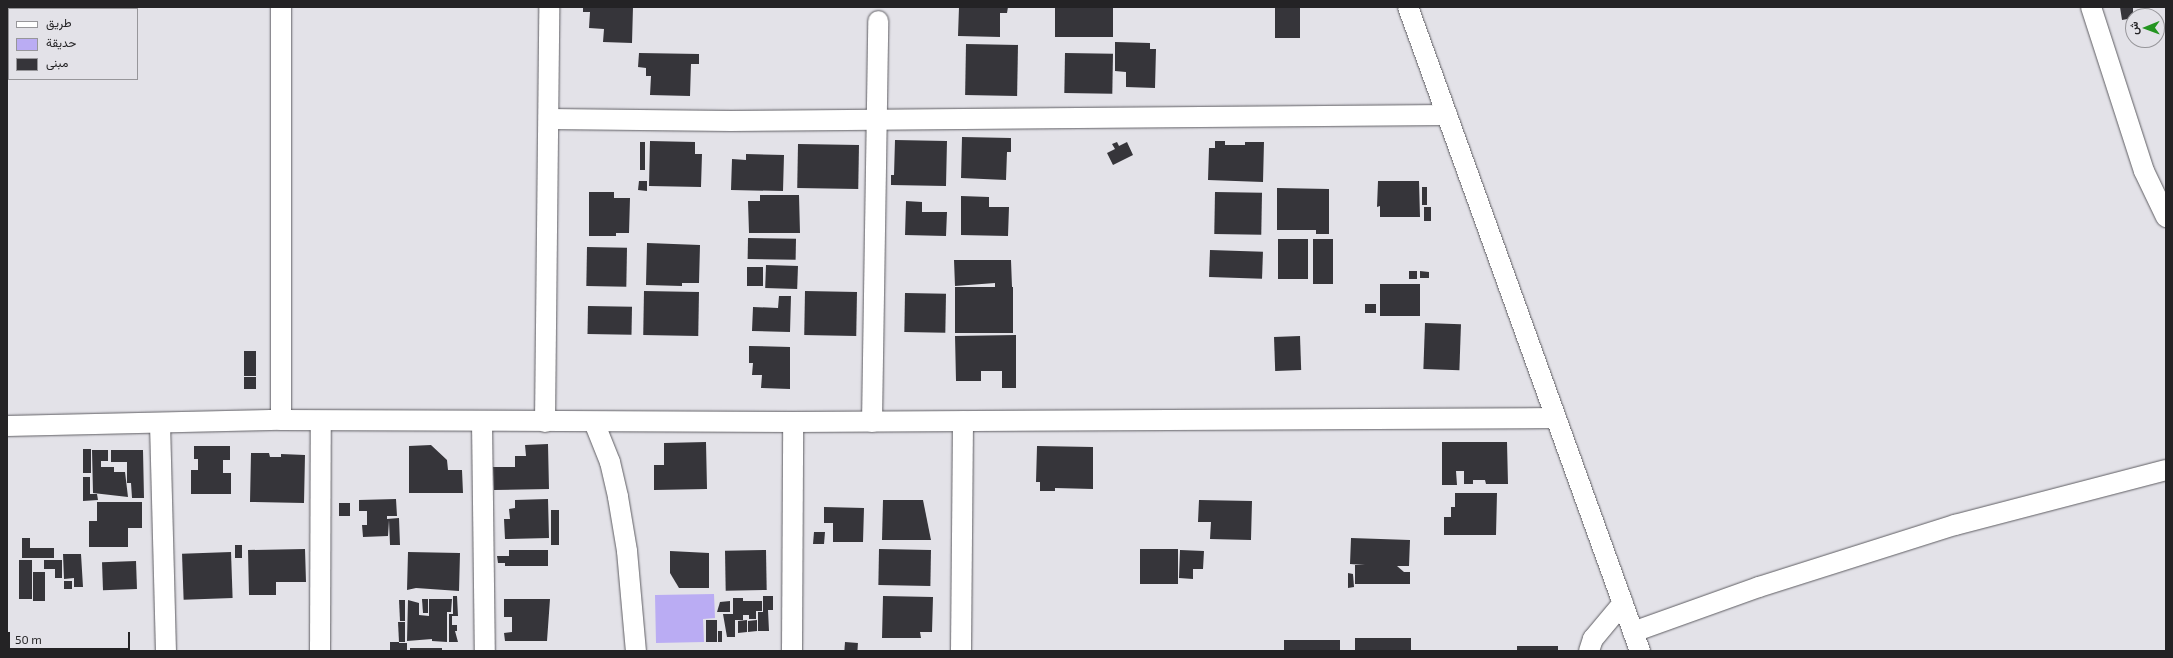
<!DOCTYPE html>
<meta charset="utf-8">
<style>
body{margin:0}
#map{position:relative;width:2173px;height:658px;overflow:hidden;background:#e3e2e8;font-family:"Exo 2",Vazirmatn,sans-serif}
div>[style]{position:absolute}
.green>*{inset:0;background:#baacf3}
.building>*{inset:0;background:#36353a;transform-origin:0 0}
.roads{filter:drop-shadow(0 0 1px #5e5d62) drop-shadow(0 0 1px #5e5d62)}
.minor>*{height:20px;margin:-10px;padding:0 10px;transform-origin:10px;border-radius:10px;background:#fff}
span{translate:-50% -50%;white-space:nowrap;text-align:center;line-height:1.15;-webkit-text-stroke:4px #e3e2e8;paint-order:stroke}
.frame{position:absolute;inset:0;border:8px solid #242325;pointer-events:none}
.legend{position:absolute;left:8px;top:8px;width:130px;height:72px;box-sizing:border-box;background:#e3e2e8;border:1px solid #97969a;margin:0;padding:5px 7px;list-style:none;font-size:12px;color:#242325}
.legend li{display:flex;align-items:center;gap:8px;height:20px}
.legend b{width:20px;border:1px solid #97969a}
.north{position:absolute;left:2125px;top:8px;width:40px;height:40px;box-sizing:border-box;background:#e3e2e8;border:1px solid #97969a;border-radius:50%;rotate:269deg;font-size:11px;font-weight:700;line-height:16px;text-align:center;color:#242325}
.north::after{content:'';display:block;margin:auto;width:14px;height:18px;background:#249521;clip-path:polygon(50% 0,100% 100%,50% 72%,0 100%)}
.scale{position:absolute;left:8px;top:632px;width:122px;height:18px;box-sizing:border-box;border:2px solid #242325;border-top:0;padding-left:5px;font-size:12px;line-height:14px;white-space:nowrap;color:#242325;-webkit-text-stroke:3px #e3e2e8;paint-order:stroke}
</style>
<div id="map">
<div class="green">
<div style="clip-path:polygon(714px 594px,715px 618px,703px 619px,704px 642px,656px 643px,655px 595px)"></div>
</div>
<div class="building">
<div style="clip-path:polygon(583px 7px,633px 7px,632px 43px,603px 42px,604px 29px,589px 28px,590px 12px,583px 12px)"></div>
<div style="clip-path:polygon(959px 7px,1008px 7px,1007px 13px,1000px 13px,1000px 37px,958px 36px)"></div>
<div style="left:1055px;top:7px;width:58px;height:30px"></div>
<div style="left:1275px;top:7px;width:25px;height:31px"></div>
<div style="clip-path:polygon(2120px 7px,2133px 7px,2133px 18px,2122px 20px)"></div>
<div style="clip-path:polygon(1115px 42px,1150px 43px,1150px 49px,1156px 49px,1155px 88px,1126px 87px,1126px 72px,1115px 71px)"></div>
<div style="left:966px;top:44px;width:52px;height:51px;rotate:1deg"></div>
<div style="clip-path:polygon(639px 53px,699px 54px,699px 64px,691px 64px,690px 96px,650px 95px,651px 76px,646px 76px,646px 68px,638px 67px)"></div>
<div style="left:1065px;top:53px;width:48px;height:40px;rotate:1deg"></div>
<div style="clip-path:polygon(962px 137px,1011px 138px,1011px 152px,1007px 152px,1006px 180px,961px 178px)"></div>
<div style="clip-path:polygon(895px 140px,947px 141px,946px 186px,891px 185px,891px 175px,894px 175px)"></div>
<div style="clip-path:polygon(650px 141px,695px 142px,695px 154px,702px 154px,701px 187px,649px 186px)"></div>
<div style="clip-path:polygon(1215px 141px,1225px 141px,1225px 145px,1245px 145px,1245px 142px,1264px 142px,1263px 182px,1208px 180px,1209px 148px,1215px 148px)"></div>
<div style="left:640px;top:142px;width:5px;height:28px"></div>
<div style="clip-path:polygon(1117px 142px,1119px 146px,1127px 142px,1133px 155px,1113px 165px,1107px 153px,1115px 149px,1112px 144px)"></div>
<div style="left:798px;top:144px;width:61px;height:44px;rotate:1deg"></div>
<div style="clip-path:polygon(746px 154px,784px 155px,783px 191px,731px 190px,732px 159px,746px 160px)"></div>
<div style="clip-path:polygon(639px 181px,647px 181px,647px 191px,638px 190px)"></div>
<div style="clip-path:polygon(1378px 181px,1419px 181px,1420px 217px,1380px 217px,1380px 206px,1377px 207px)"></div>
<div style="left:1422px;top:187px;width:5px;height:18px"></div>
<div style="clip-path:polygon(1277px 188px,1329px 189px,1329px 234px,1316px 234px,1316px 230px,1277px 230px)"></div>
<div style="clip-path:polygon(589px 192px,614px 192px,614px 198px,630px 198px,629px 233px,616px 233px,616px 236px,589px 236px)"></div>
<div style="left:1215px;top:192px;width:47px;height:42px;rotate:1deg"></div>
<div style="clip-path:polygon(760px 195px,799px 195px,800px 233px,749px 233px,748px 201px,760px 201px)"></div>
<div style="clip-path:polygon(961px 196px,989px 197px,989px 207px,1009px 207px,1008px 236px,961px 235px)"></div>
<div style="clip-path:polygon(906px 201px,922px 202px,922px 212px,947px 212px,946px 236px,905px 235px)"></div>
<div style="left:1424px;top:207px;width:7px;height:14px"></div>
<div style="left:748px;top:238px;width:48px;height:21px;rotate:1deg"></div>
<div style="left:1278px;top:239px;width:30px;height:40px"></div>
<div style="left:1313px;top:239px;width:20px;height:45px"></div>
<div style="clip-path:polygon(647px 243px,700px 245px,699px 283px,682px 283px,682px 286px,646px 285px)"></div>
<div style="left:587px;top:247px;width:40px;height:39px;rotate:1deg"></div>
<div style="left:1210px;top:250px;width:53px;height:27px;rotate:2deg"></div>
<div style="clip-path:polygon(954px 260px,1011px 260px,1012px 287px,995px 287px,995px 283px,955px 286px)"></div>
<div style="left:766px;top:265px;width:32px;height:23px;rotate:2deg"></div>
<div style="left:747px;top:267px;width:16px;height:19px"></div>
<div style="left:1409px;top:271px;width:8px;height:8px"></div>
<div style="clip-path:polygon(1420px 271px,1429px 272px,1429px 278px,1420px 278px)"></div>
<div style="left:1380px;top:284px;width:40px;height:32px"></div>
<div style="left:1013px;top:287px;width:46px;height:58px;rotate:90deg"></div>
<div style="left:644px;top:291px;width:55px;height:44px;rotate:1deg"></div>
<div style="left:805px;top:291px;width:52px;height:44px;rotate:1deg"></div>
<div style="left:905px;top:293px;width:41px;height:39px;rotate:1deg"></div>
<div style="clip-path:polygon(779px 296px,791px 296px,790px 332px,752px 331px,753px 307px,778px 308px)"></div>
<div style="left:1365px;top:304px;width:11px;height:9px"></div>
<div style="left:588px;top:306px;width:44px;height:28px;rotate:1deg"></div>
<div style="left:1425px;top:323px;width:36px;height:46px;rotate:2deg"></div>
<div style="clip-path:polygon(1016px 335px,1016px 388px,1002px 388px,1002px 371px,981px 371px,981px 381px,956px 381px,955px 336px)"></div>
<div style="left:1300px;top:336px;width:34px;height:26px;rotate:88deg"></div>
<div style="clip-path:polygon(749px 346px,790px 347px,790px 389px,761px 388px,762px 375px,752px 375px,753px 363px,749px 363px)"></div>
<div style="left:244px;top:351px;width:12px;height:25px"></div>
<div style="left:244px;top:377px;width:12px;height:12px"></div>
<div style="clip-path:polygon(706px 442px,707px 489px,654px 490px,654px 465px,664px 465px,664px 443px)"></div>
<div style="clip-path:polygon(1442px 442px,1507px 442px,1508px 484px,1486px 484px,1485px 480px,1473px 480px,1473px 484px,1464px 484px,1464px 471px,1456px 471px,1457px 485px,1442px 485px)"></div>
<div style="clip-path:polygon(548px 444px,549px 489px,494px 490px,493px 467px,515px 467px,515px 456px,526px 456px,525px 445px)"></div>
<div style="clip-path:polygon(431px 445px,447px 460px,448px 470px,462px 470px,463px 493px,409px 493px,409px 446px)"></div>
<div style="clip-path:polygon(194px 446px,230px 446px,230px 460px,223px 460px,223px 473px,231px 473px,231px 494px,191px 494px,191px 470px,198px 470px,198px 459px,194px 459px)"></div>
<div style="clip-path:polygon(1037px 446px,1093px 447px,1093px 489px,1055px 488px,1055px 491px,1040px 491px,1040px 482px,1036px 482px)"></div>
<div style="left:91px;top:449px;width:24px;height:8px;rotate:90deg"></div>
<div style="clip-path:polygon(92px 450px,108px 450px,108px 461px,101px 461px,101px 467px,114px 467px,114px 472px,125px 472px,128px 497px,93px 493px)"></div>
<div style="clip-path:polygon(111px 450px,143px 450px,144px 498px,132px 498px,131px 483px,127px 483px,127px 462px,111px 462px)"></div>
<div style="clip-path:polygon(251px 453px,269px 453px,270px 457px,281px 457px,281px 454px,305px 455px,304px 503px,250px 502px)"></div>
<div style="clip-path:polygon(83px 477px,90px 477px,90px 494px,97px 494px,98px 500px,83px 501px)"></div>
<div style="clip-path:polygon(1455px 493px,1497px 493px,1496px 535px,1444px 535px,1444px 517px,1451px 517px,1451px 507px,1455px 507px)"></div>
<div style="clip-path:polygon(396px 499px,397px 516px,387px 516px,387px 519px,399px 518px,400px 545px,390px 545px,389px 520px,388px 536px,363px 537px,362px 525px,367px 525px,367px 511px,359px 511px,359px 500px)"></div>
<div style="clip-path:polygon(548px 499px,549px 538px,505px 539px,504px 519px,510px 519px,509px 509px,515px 508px,515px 500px)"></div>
<div style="clip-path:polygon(883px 500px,923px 500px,931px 540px,882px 540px)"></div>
<div style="clip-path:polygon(1199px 500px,1252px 501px,1251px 540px,1210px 539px,1211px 522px,1198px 522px)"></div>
<div style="clip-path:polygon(97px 502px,142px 502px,142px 528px,128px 528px,128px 547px,89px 547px,89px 521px,97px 521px)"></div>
<div style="left:339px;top:503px;width:11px;height:13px"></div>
<div style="clip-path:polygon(824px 507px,864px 508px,863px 542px,833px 542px,833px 523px,824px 523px)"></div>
<div style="left:551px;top:510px;width:8px;height:35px"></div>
<div style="clip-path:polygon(814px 532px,825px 532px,824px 544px,813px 544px)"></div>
<div style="left:22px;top:538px;width:8px;height:10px"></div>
<div style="clip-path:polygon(1351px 538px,1410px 540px,1409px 566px,1397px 566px,1404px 572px,1410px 572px,1410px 584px,1355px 584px,1355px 565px,1365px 565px,1350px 564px)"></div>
<div style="left:235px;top:545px;width:7px;height:13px"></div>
<div style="left:54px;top:548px;width:10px;height:32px;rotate:90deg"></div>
<div style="clip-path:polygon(305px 549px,306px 582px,276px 582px,276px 595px,249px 595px,248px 550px)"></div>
<div style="left:879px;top:549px;width:52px;height:36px;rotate:1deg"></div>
<div style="left:1140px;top:549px;width:38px;height:35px"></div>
<div style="clip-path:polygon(509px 550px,548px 550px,548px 566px,505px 566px,505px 563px,498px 563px,497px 556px,509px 556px)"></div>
<div style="left:766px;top:550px;width:40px;height:41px;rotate:89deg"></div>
<div style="clip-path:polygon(1180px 550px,1204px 551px,1203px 569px,1193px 569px,1193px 579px,1179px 578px)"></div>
<div style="clip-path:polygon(670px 551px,709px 553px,709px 588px,679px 588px,670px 573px)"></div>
<div style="left:231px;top:552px;width:46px;height:49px;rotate:88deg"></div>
<div style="clip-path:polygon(408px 552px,460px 553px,459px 591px,416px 588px,407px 590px)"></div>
<div style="clip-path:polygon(63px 554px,81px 554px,83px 587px,74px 587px,74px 578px,64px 579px)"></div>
<div style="left:19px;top:560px;width:13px;height:39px"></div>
<div style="clip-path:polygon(44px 560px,62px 560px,62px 578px,55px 578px,55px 569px,44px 569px)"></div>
<div style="left:136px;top:561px;width:28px;height:34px;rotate:88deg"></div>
<div style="left:33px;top:572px;width:12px;height:29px"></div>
<div style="clip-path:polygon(1348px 573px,1353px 574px,1354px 587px,1348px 588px)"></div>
<div style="left:64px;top:581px;width:8px;height:8px"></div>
<div style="clip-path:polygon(453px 596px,457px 596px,458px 616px,452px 616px,452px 625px,457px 625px,457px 631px,455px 631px,458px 642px,449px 642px,449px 614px,453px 614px)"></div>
<div style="clip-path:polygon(763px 596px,773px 596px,773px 610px,768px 610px,769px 631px,758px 631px,758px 612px,763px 612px)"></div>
<div style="clip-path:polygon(883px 596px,933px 597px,932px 632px,920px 632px,921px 638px,882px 638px)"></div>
<div style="clip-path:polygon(733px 598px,743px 598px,743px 601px,762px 601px,762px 611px,756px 611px,756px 619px,749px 619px,749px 615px,743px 615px,743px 620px,735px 620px,735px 637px,727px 637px,723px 614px,733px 614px)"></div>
<div style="clip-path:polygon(422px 599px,428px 599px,428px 613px,423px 613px)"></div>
<div style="clip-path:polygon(429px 599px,452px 599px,451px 612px,447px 612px,447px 642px,432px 641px,432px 639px,407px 641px,408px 600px,419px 603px,419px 615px,429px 616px)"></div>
<div style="clip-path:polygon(504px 599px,550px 599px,547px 641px,505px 641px,504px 633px,512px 632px,512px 617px,504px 617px)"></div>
<div style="clip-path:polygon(399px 600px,405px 600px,405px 621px,400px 621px)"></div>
<div style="clip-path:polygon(730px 601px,730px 612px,717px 612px,720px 602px)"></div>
<div style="left:706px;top:620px;width:11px;height:22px"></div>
<div style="clip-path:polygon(747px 620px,747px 632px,738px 633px,738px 621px)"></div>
<div style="clip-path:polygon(757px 620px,757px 631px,748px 632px,748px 621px)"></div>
<div style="clip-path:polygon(398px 622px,405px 622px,405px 642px,399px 642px)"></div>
<div style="left:718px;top:631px;width:4px;height:11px"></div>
<div style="left:1355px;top:638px;width:56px;height:13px"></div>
<div style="left:1284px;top:640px;width:56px;height:11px"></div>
<div style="left:390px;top:642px;width:9px;height:9px"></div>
<div style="left:845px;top:642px;width:13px;height:9px;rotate:4deg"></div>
<div style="left:399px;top:643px;width:8px;height:8px"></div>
<div style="left:1517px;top:646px;width:41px;height:5px"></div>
<div style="left:410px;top:648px;width:32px;height:3px"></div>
</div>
<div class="roads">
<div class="minor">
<div style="left:1408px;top:7px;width:685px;rotate:70.19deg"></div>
<div style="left:2091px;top:7px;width:172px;rotate:72.1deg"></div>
<div style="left:2144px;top:171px;width:51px;rotate:64.4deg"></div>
<div style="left:549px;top:119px;width:182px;rotate:0.6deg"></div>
<div style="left:731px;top:121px;width:716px;rotate:-0.48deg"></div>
<div style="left:281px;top:420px;width:413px;rotate:-90deg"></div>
<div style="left:482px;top:421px;width:230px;rotate:89.3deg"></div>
<div style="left:545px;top:422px;width:415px;rotate:-89.4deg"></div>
<div style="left:594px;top:422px;width:43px;rotate:68.2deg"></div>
<div style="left:610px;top:462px;width:36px;rotate:77deg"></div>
<div style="left:618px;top:497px;width:55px;rotate:80.5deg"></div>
<div style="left:627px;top:551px;width:100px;rotate:84.9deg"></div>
<div style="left:872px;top:422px;width:401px;rotate:-89.1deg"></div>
<div style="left:160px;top:423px;width:228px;rotate:88.5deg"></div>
<div style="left:7px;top:426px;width:274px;rotate:-1.3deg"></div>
<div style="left:281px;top:420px;width:512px;rotate:0.22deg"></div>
<div style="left:793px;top:422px;width:763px;rotate:-0.3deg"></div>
<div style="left:1633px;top:632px;width:134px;rotate:-19.7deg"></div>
<div style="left:1759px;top:587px;width:206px;rotate:-17.6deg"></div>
<div style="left:1955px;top:525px;width:218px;rotate:-14.6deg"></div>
<div style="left:320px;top:651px;width:230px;rotate:-89.8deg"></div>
<div style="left:792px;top:651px;width:229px;rotate:-89.7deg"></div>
<div style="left:961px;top:651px;width:230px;rotate:-89.5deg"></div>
<div style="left:1589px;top:651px;width:13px;rotate:-72deg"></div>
<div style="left:1593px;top:639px;width:47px;rotate:-50.2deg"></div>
</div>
</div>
<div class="frame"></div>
<ul class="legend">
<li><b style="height:5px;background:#fff"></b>طريق</li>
<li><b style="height:11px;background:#baacf3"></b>حديقة</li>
<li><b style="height:11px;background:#36353a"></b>مبنى</li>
</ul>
<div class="north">ش</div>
<div class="scale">50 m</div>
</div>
